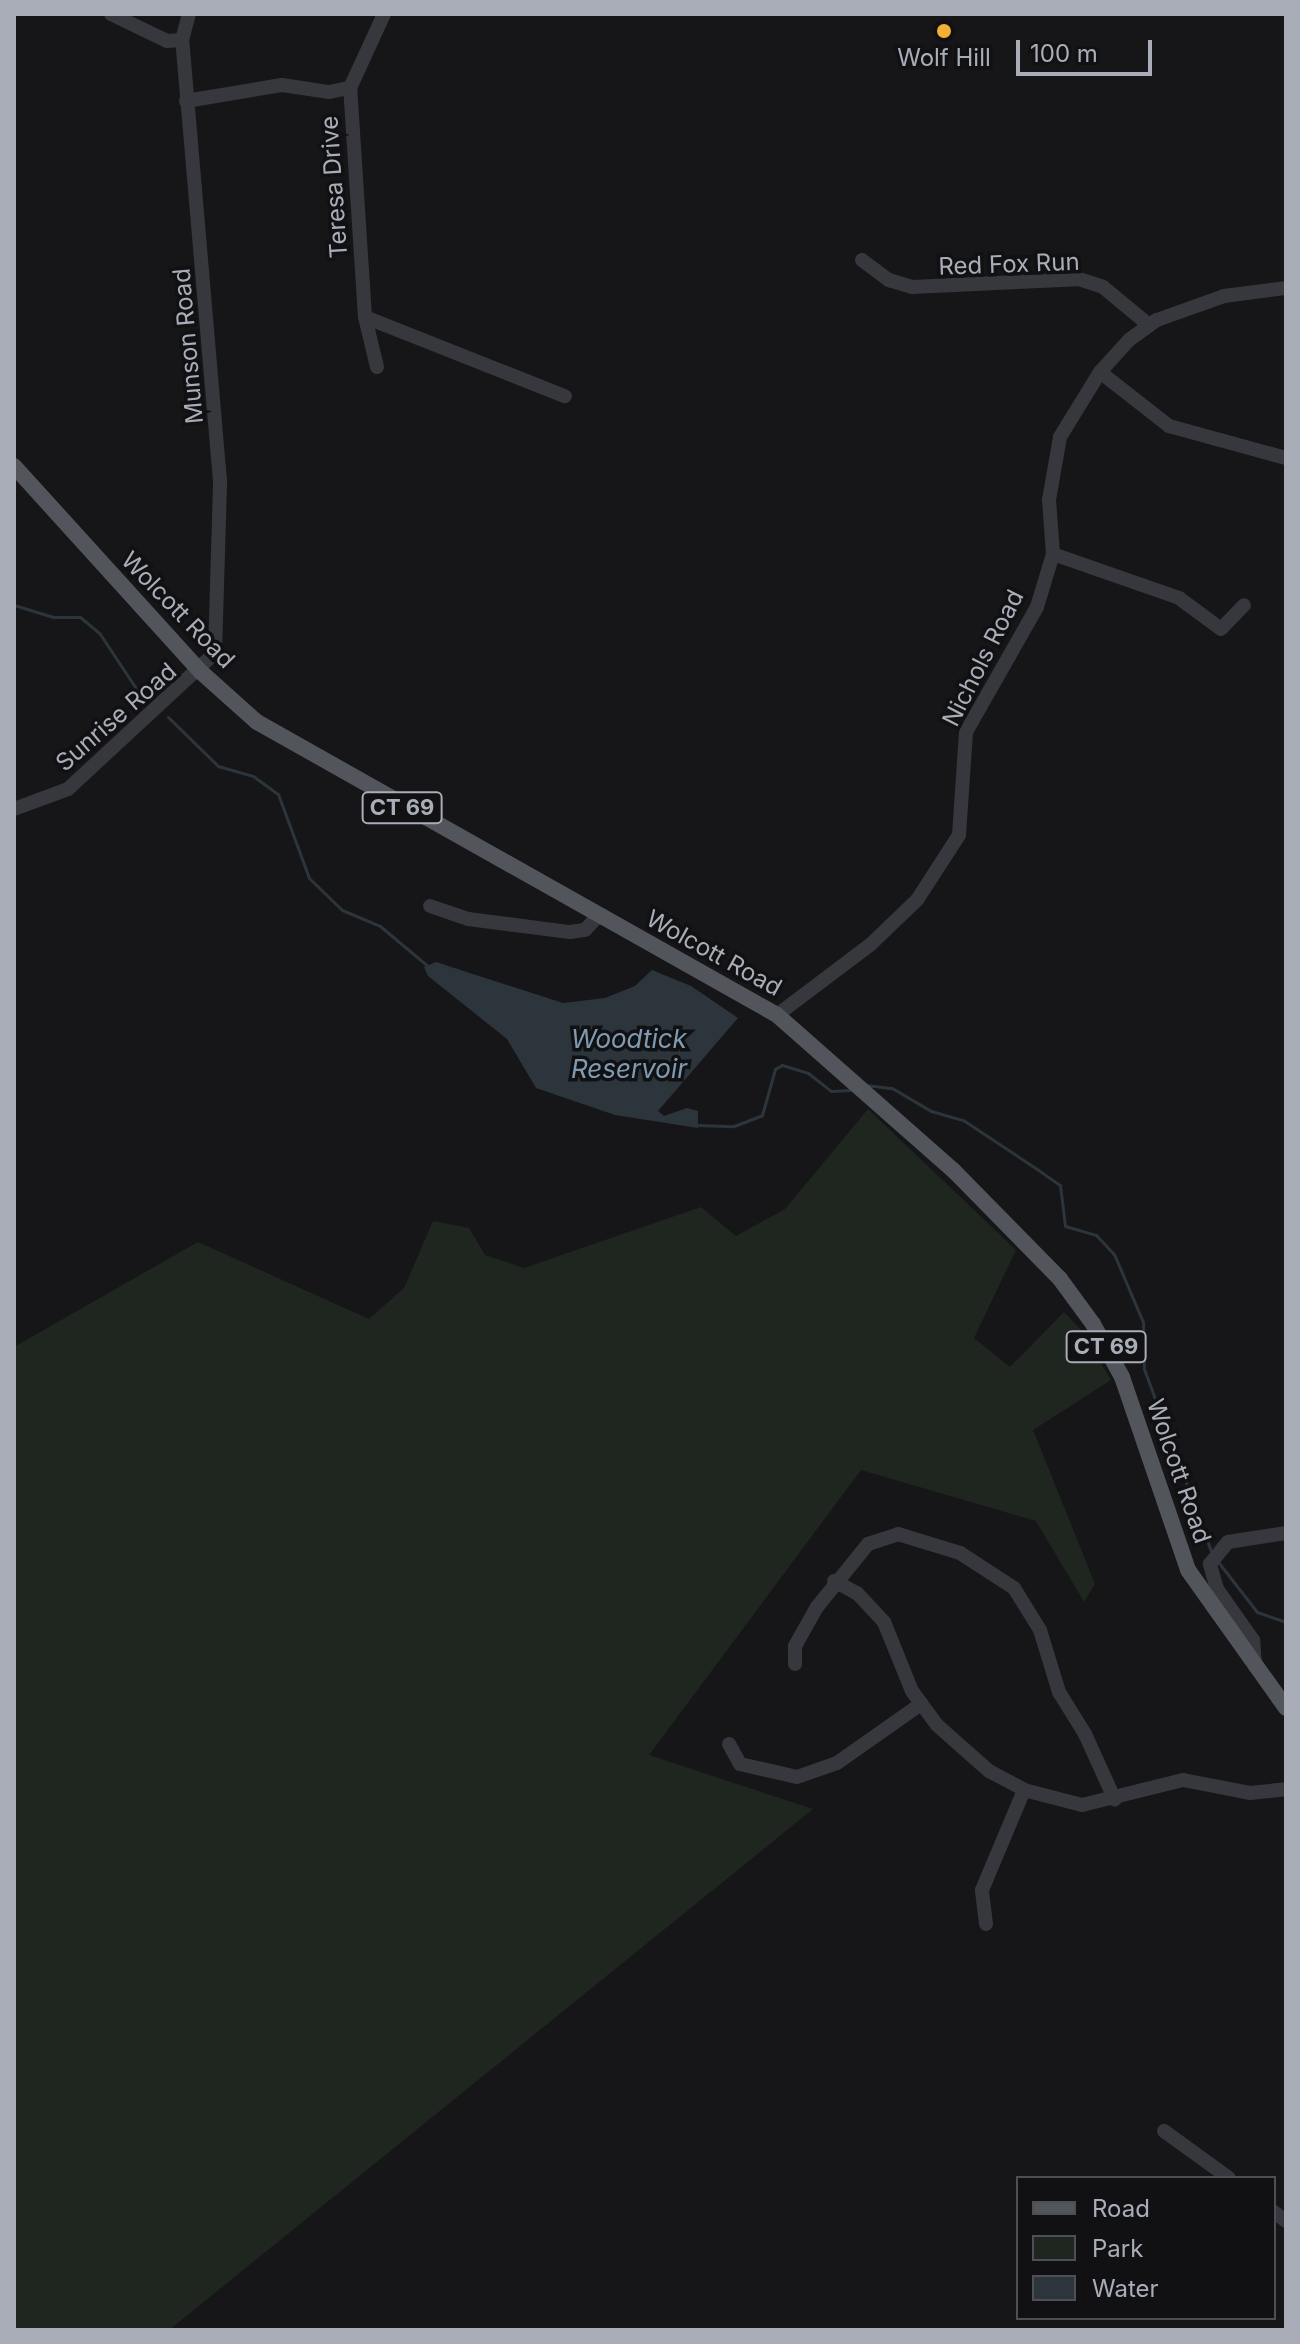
<!DOCTYPE html>
<style>
body{margin:0}
#map{position:relative;width:1300px;height:2344px;overflow:hidden;background:#161618;font-family:Inter,sans-serif}
div>[style]{position:absolute}
.green>*{inset:0;background:#1e261f}
.water>*{inset:0;background:#2c353c}
.stream>*{height:3px;margin:-1.5px;padding:0 1.5px;transform-origin:1.5px;border-radius:1.5px;background:#2c353c}
.minor>*{height:14px;margin:-7px;padding:0 7px;transform-origin:7px;border-radius:7px;background:#37383d}
.major>*{height:16px;margin:-8px;padding:0 8px;transform-origin:8px;border-radius:8px;background:#53555c}
.dots>*{width:22px;height:22px;translate:-50% -50%;box-sizing:border-box;border:4px solid #111113;border-radius:50%}
span{translate:-50% -50%;white-space:nowrap;text-align:center;line-height:1.15;-webkit-text-stroke:7px #111113;paint-order:stroke}
.shield-label span{padding:2px 6px;background:#111113;border:2px solid;border-radius:6px;-webkit-text-stroke-width:0}
.shield-label{font-size:22px;color:#a8adb8;font-weight:700}
.poi-label{font-size:24px;color:#a8adb8}
.street-label{font-size:24px;color:#a8adb8}
.water-label{font-size:26px;color:#7f9bb3;font-style:italic}
.frame{position:absolute;inset:0;border:16px solid #a8adb8;pointer-events:none}
.legend{position:absolute;left:1016px;top:2176px;width:260px;height:144px;box-sizing:border-box;background:#111113;border:2px solid #4d4f55;margin:0;padding:10px 14px;list-style:none;font-size:24px;color:#a8adb8}
.legend li{display:flex;align-items:center;gap:16px;height:40px}
.legend b{width:40px;border:2px solid #4d4f55}
.scale{position:absolute;left:1016px;top:40px;width:136px;height:36px;box-sizing:border-box;border:4px solid #a8adb8;border-top:0;padding-left:10px;font-size:24px;line-height:28px;white-space:nowrap;color:#a8adb8;-webkit-text-stroke:6px #111113;paint-order:stroke}
</style>
<div id="map">
<div class="green">
<div style="clip-path:polygon(868px 1109px,1016px 1250px,974px 1338px,1010px 1367px,1064px 1312px,1081px 1330px,1111px 1380px,1033px 1430px,1095px 1584px,1084px 1602px,1036px 1521px,861px 1470px,649px 1755px,813px 1809px,169px 2330px,14px 2330px,14px 1347px,198px 1242px,369px 1319px,404px 1288px,433px 1221px,469px 1228px,485px 1255px,524px 1268px,701px 1207px,736px 1236px,785px 1209px)"></div>
</div>
<div class="water">
<div style="clip-path:polygon(436px 962px,563px 1003px,605px 998px,635px 986px,652px 970px,691px 986px,738px 1018px,658px 1111px,664px 1116px,687px 1108px,698px 1111px,698px 1128px,615px 1115px,536px 1088px,507px 1039px,428px 976px,424px 967px)"></div>
</div>
<div class="stream">
<div style="left:14px;top:605px;width:41px;rotate:17.1deg"></div>
<div style="left:53px;top:617px;width:27px"></div>
<div style="left:80px;top:617px;width:26px;rotate:40deg"></div>
<div style="left:100px;top:634px;width:78px;rotate:56.5deg"></div>
<div style="left:168px;top:717px;width:70px;rotate:44.4deg"></div>
<div style="left:218px;top:766px;width:36px;rotate:16deg"></div>
<div style="left:253px;top:776px;width:31px;rotate:36deg"></div>
<div style="left:278px;top:794px;width:90px;rotate:69.7deg"></div>
<div style="left:309px;top:878px;width:46px;rotate:44.1deg"></div>
<div style="left:342px;top:910px;width:41px;rotate:22.8deg"></div>
<div style="left:380px;top:926px;width:64px;rotate:39.9deg"></div>
<div style="left:866px;top:1085px;width:26px;rotate:7deg"></div>
<div style="left:892px;top:1088px;width:45px;rotate:30.5deg"></div>
<div style="left:931px;top:1111px;width:33px;rotate:16deg"></div>
<div style="left:963px;top:1120px;width:85px;rotate:33.5deg"></div>
<div style="left:1034px;top:1167px;width:32px;rotate:35deg"></div>
<div style="left:1060px;top:1185px;width:41px;rotate:83deg"></div>
<div style="left:1065px;top:1226px;width:32px;rotate:16deg"></div>
<div style="left:1096px;top:1235px;width:26px;rotate:47deg"></div>
<div style="left:1114px;top:1254px;width:74px;rotate:66.9deg"></div>
<div style="left:1143px;top:1322px;width:47px;rotate:88.8deg"></div>
<div style="left:1144px;top:1369px;width:197px;rotate:69.8deg"></div>
<div style="left:697px;top:1125px;width:37px;rotate:2deg"></div>
<div style="left:734px;top:1126px;width:30px;rotate:-21deg"></div>
<div style="left:762px;top:1115px;width:48px;rotate:-74.2deg"></div>
<div style="left:775px;top:1069px;width:8px;rotate:-30deg"></div>
<div style="left:782px;top:1065px;width:27px;rotate:17deg"></div>
<div style="left:808px;top:1073px;width:29px;rotate:38deg"></div>
<div style="left:831px;top:1091px;width:20px;rotate:-3deg"></div>
<div style="left:1219px;top:1563px;width:62px;rotate:52.2deg"></div>
<div style="left:1257px;top:1612px;width:31px;rotate:19deg"></div>
</div>
<div class="minor">
<div style="left:111px;top:14px;width:62px;rotate:25.7deg"></div>
<div style="left:167px;top:41px;width:15px;rotate:-4deg"></div>
<div style="left:186px;top:101px;width:97px;rotate:-9.5deg"></div>
<div style="left:282px;top:85px;width:48px;rotate:8.5deg"></div>
<div style="left:329px;top:92px;width:21px;rotate:-11deg"></div>
<div style="left:862px;top:260px;width:34px;rotate:37deg"></div>
<div style="left:889px;top:280px;width:24px;rotate:17deg"></div>
<div style="left:912px;top:287px;width:167px;rotate:-2.7deg"></div>
<div style="left:1079px;top:279px;width:25px;rotate:18deg"></div>
<div style="left:1103px;top:287px;width:60px;rotate:39.6deg"></div>
<div style="left:365px;top:317px;width:215px;rotate:21.6deg"></div>
<div style="left:377px;top:367px;width:51px;rotate:-103.5deg"></div>
<div style="left:365px;top:317px;width:229px;rotate:-93.7deg"></div>
<div style="left:350px;top:88px;width:81px;rotate:-65.3deg"></div>
<div style="left:1100px;top:372px;width:88px;rotate:38deg"></div>
<div style="left:1169px;top:426px;width:121px;rotate:15.3deg"></div>
<div style="left:1053px;top:554px;width:133px;rotate:19.2deg"></div>
<div style="left:1179px;top:598px;width:52px;rotate:36.4deg"></div>
<div style="left:1221px;top:629px;width:33px;rotate:-46deg"></div>
<div style="left:14px;top:809px;width:58px;rotate:-20.3deg"></div>
<div style="left:68px;top:789px;width:200px;rotate:-42.8deg"></div>
<div style="left:215px;top:653px;width:172px;rotate:-88.3deg"></div>
<div style="left:220px;top:481px;width:443px;rotate:-94.9deg"></div>
<div style="left:182px;top:40px;width:27px;rotate:-75deg"></div>
<div style="left:430px;top:906px;width:40px;rotate:18.9deg"></div>
<div style="left:468px;top:919px;width:103px;rotate:7.3deg"></div>
<div style="left:570px;top:932px;width:15px;rotate:-8deg"></div>
<div style="left:585px;top:930px;width:19px;rotate:-47deg"></div>
<div style="left:777px;top:1015px;width:116px;rotate:-37deg"></div>
<div style="left:870px;top:945px;width:65px;rotate:-43.8deg"></div>
<div style="left:917px;top:900px;width:77px;rotate:-57.1deg"></div>
<div style="left:959px;top:835px;width:103px;rotate:-86.1deg"></div>
<div style="left:966px;top:732px;width:144px;rotate:-60.4deg"></div>
<div style="left:1037px;top:607px;width:55px;rotate:-73.2deg"></div>
<div style="left:1053px;top:554px;width:54px;rotate:-94.2deg"></div>
<div style="left:1049px;top:500px;width:64px;rotate:-80.1deg"></div>
<div style="left:1060px;top:437px;width:76px;rotate:-58.4deg"></div>
<div style="left:1100px;top:372px;width:43px;rotate:-47.8deg"></div>
<div style="left:1129px;top:340px;width:34px;rotate:-36deg"></div>
<div style="left:1157px;top:320px;width:71px;rotate:-19.7deg"></div>
<div style="left:1224px;top:296px;width:63px;rotate:-7.4deg"></div>
<div style="left:834px;top:1581px;width:26px;rotate:28deg"></div>
<div style="left:857px;top:1593px;width:40px;rotate:47deg"></div>
<div style="left:884px;top:1622px;width:74px;rotate:67.9deg"></div>
<div style="left:912px;top:1691px;width:42px;rotate:53.7deg"></div>
<div style="left:937px;top:1725px;width:69px;rotate:41.5deg"></div>
<div style="left:989px;top:1771px;width:40px;rotate:28deg"></div>
<div style="left:1024px;top:1790px;width:60px;rotate:14.5deg"></div>
<div style="left:1082px;top:1805px;width:104px;rotate:-13.9deg"></div>
<div style="left:1183px;top:1780px;width:68px;rotate:11deg"></div>
<div style="left:1250px;top:1793px;width:36px;rotate:-6deg"></div>
<div style="left:795px;top:1664px;width:18px;rotate:-90deg"></div>
<div style="left:795px;top:1646px;width:45px;rotate:-60.6deg"></div>
<div style="left:817px;top:1607px;width:81px;rotate:-51deg"></div>
<div style="left:868px;top:1544px;width:32px;rotate:-18deg"></div>
<div style="left:898px;top:1534px;width:65px;rotate:17deg"></div>
<div style="left:960px;top:1553px;width:64px;rotate:32.9deg"></div>
<div style="left:1014px;top:1588px;width:49px;rotate:58.2deg"></div>
<div style="left:1040px;top:1630px;width:65px;rotate:73deg"></div>
<div style="left:1059px;top:1692px;width:49px;rotate:58.2deg"></div>
<div style="left:1085px;top:1734px;width:72px;rotate:65.6deg"></div>
<div style="left:1255px;top:1666px;width:26px;rotate:-94deg"></div>
<div style="left:1253px;top:1640px;width:62px;rotate:-125.2deg"></div>
<div style="left:1217px;top:1589px;width:26px;rotate:-106deg"></div>
<div style="left:1210px;top:1564px;width:28px;rotate:-51deg"></div>
<div style="left:1228px;top:1542px;width:59px;rotate:-8.8deg"></div>
<div style="left:729px;top:1744px;width:23px;rotate:61deg"></div>
<div style="left:740px;top:1764px;width:58px;rotate:12.8deg"></div>
<div style="left:797px;top:1777px;width:42px;rotate:-19.3deg"></div>
<div style="left:837px;top:1763px;width:103px;rotate:-35.1deg"></div>
<div style="left:986px;top:1924px;width:34px;rotate:-97deg"></div>
<div style="left:982px;top:1890px;width:108px;rotate:-67.2deg"></div>
<div style="left:1164px;top:2131px;width:80px;rotate:35.9deg"></div>
<div style="left:1274px;top:2212px;width:15px;rotate:37deg"></div>
</div>
<div class="major">
<div style="left:14px;top:466px;width:278px;rotate:47.8deg"></div>
<div style="left:201px;top:672px;width:75px;rotate:41.8deg"></div>
<div style="left:257px;top:722px;width:597px;rotate:29.4deg"></div>
<div style="left:777px;top:1015px;width:236px;rotate:41.4deg"></div>
<div style="left:954px;top:1171px;width:151px;rotate:45.5deg"></div>
<div style="left:1060px;top:1279px;width:56px;rotate:53.7deg"></div>
<div style="left:1093px;top:1324px;width:60px;rotate:61.3deg"></div>
<div style="left:1122px;top:1377px;width:204px;rotate:71.1deg"></div>
<div style="left:1188px;top:1570px;width:169px;rotate:54.6deg"></div>
</div>
<div class="dots">
<div style="left:944px;top:31px;background:#f2b134"></div>
</div>
<div class="shield-label">
<span style="left:402px;top:808px">CT 69</span>
<span style="left:1106px;top:1347px">CT 69</span>
</div>
<div class="poi-label">
<span style="left:944px;top:58px">Wolf Hill</span>
</div>
<div class="street-label">
<span style="left:334px;top:187px;rotate:-94deg">Teresa Drive</span>
<span style="left:1009px;top:264px;rotate:-2deg">Red Fox Run</span>
<span style="left:188px;top:346px;rotate:-95deg">Munson Road</span>
<span style="left:178px;top:610px;rotate:46deg">Wolcott Road</span>
<span style="left:983px;top:658px;rotate:-63deg">Nichols Road</span>
<span style="left:116px;top:717px;rotate:-41deg">Sunrise Road</span>
<span style="left:714px;top:953px;rotate:29deg">Wolcott Road</span>
<span style="left:1179px;top:1471px;rotate:71deg">Wolcott Road</span>
</div>
<div class="water-label">
<span style="left:629px;top:1054px">Woodtick<br>Reservoir</span>
</div>
<div class="frame"></div>
<ul class="legend">
<li><b style="height:10px;background:#53555c"></b>Road</li>
<li><b style="height:22px;background:#1e261f"></b>Park</li>
<li><b style="height:22px;background:#2c353c"></b>Water</li>
</ul>
<div class="scale">100 m</div>
</div>
